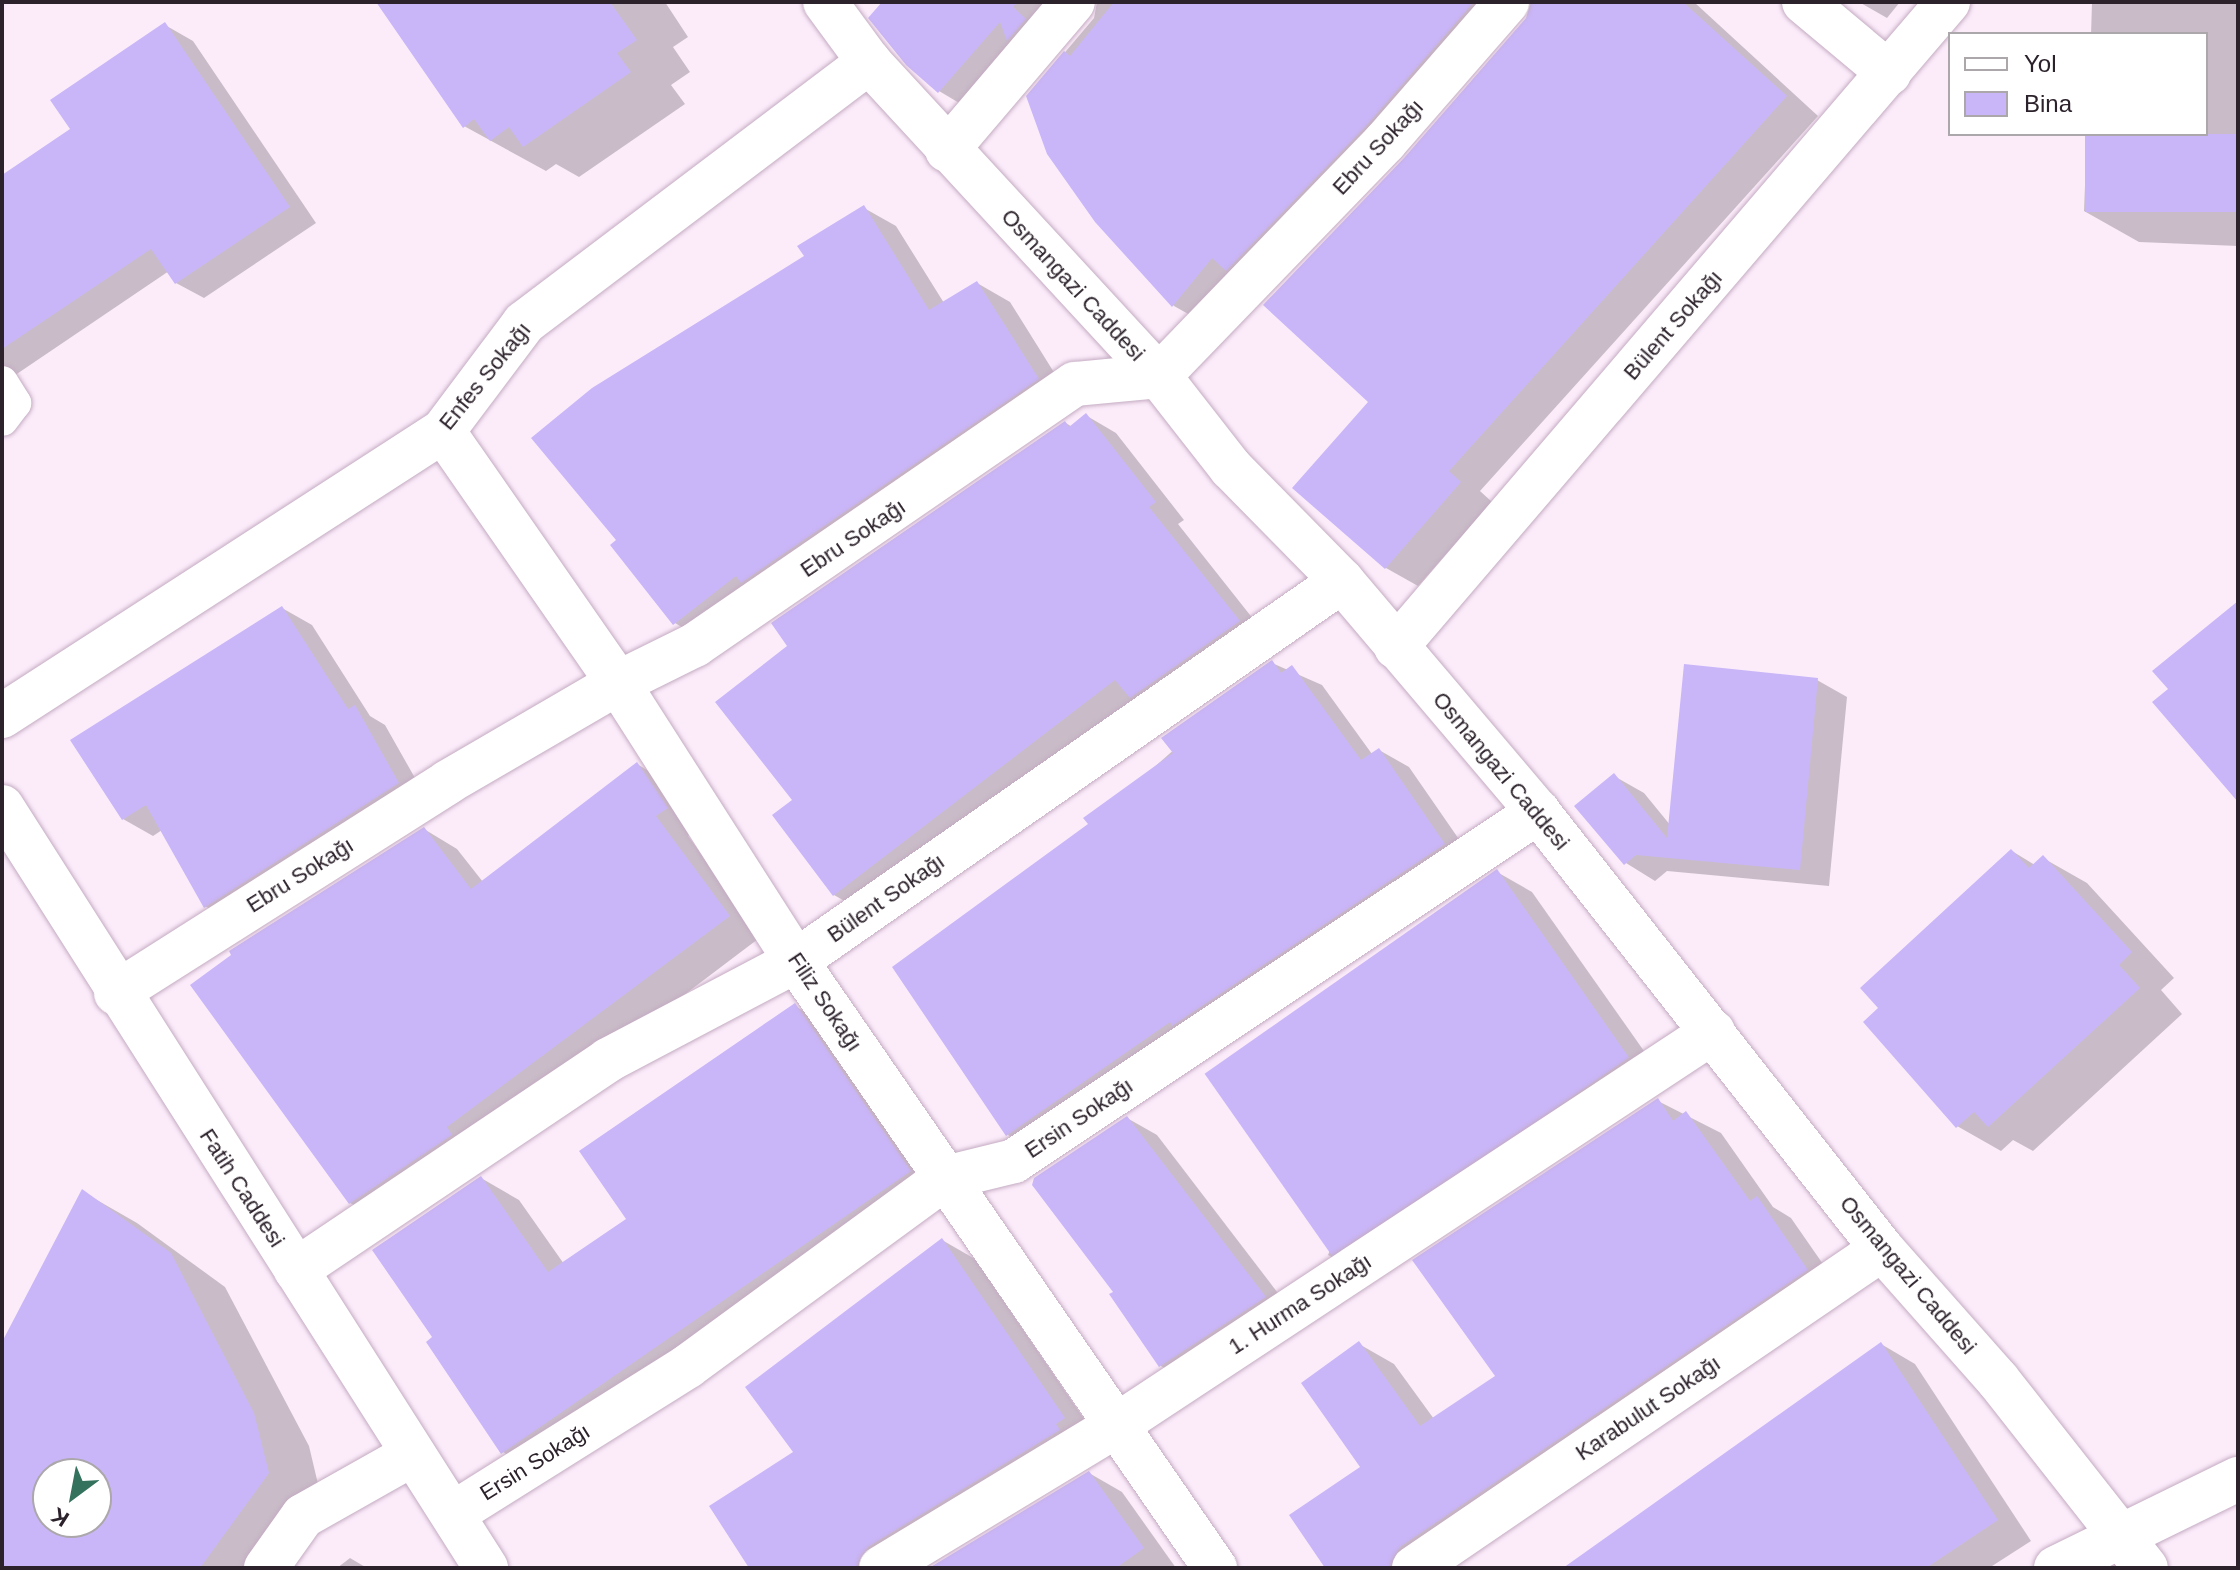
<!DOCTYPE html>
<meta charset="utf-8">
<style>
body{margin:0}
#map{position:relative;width:2240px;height:1570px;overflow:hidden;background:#fcecfa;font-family:Helvetica,sans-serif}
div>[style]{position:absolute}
.shadow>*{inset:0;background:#0003}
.building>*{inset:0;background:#c9b6f8;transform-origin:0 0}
.roads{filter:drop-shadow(0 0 2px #c4abc2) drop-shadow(0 0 2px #c4abc2)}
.service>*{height:32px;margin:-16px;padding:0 16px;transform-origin:16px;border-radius:16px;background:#fff}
.minor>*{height:44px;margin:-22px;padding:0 22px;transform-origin:22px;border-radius:22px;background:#fff}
.secondary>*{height:44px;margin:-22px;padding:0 22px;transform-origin:22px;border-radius:22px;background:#fff}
span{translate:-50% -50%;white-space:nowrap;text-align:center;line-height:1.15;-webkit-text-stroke:8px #fff;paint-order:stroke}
.street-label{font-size:22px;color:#2c222b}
.frame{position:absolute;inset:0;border:4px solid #2c222b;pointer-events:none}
.legend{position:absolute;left:1948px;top:32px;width:260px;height:104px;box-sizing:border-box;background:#fff;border:2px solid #aba7aa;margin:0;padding:10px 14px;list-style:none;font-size:24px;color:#2c222b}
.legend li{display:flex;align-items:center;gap:16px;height:40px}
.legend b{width:40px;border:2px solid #aba7aa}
.north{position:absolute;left:32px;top:1458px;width:80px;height:80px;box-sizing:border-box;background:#fff;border:2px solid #aba7aa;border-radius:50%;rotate:212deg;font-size:22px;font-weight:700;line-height:32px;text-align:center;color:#2c222b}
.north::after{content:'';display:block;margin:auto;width:28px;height:36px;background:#35725e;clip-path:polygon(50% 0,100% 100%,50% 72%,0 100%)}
</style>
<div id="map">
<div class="shadow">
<div style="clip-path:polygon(380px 2px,665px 2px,688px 37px,673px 47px,690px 72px,671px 85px,685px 104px,579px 177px,556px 164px,546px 171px,464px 126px)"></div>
<div style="clip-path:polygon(885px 2px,1090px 2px,971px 110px,939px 91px)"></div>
<div style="clip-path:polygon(1097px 2px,1525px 2px,1206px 324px,1174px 306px,1097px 221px,1028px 96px,1094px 18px)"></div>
<div style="clip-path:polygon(1532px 2px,1694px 2px,1818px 116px,1480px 491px,1492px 502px,1418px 586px,1386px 568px,1371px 402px,1405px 161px,1528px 20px)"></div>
<div style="clip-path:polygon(1859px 2px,1900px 2px,1887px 18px)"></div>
<div style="clip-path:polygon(2092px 2px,2238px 2px,2238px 246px,2139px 242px,2084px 211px,2087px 134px,2206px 134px,2206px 34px,2091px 34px)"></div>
<div style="clip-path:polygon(165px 25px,193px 41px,316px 223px,204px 298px,176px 283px,169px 271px,2px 384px,2px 177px,72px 129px)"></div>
<div style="clip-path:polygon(864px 208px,896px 226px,944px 303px,977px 283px,1010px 302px,1070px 398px,707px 642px,675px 623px,806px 257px)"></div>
<div style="clip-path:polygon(1087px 416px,1116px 433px,1184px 520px,1178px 524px,1269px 639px,864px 912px,834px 895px,794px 801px,1066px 423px,1072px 427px)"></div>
<div style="clip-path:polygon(282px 608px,312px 625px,370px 716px,385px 725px,428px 801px,235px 923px,205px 906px,162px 830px,153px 836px,123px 819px)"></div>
<div style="clip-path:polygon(1272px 663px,1322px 685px,1372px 754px,1379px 750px,1409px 767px,1474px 861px,1038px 1152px,1008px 1135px,1090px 824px)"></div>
<div style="clip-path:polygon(1817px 680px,1847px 697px,1829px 886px,1667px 871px,1655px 881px,1626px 863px,1614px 776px,1644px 793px,1671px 826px)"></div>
<div style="clip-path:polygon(637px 764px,670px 784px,700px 828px,688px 836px,762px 936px,384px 1222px,350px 1203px,233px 956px,424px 829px,457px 849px,483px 882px)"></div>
<div style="clip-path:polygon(2012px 851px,2035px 865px,2043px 858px,2087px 883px,2174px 978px,2161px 990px,2182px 1014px,2033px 1151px,2013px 1140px,2001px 1151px,1957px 1126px,1881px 1008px)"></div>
<div style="clip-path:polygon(1497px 872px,1532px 892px,1663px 1078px,1363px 1275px,1328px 1255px)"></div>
<div style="clip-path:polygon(795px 1006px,833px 1028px,947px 1193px,540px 1474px,503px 1452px,435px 1338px,481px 1178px,519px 1200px,564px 1264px,629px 1219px)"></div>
<div style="clip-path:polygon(1658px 1101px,1721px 1133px,1773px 1207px,1791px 1218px,1841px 1290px,1434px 1568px,1327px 1568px,1363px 1468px,1359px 1344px,1394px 1364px,1434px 1419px,1497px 1376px)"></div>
<div style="clip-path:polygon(1127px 1118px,1157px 1135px,1294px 1314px,1191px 1383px,1161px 1366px)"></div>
<div style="clip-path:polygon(evenodd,83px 1192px,137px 1223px,225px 1287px,309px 1446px,323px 1505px,277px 1568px,2px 1568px,2px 1346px,83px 1192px,48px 1474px,96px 1474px,96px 1522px,48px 1522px,48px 1474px)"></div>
<div style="clip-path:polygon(942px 1240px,975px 1259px,1097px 1438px,899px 1568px,751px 1568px,796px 1452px)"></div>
<div style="clip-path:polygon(1881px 1344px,1915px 1364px,2031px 1541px,1989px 1568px,1566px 1568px)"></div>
<div style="clip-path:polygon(1089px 1473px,1122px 1492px,1176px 1568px,933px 1568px)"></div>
<div style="clip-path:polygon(350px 1558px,367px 1568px,337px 1568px)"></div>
</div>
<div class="building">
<div style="clip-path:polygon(376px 2px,610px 2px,637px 40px,617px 53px,631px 72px,523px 147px,509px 127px,490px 141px,474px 119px,463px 128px)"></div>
<div style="clip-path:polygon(882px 2px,1017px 2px,1013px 7px,1026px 19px,1007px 41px,1000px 22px,938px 93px,906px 65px,868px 18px)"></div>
<div style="clip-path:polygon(1114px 2px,1474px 2px,1367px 125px,1226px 271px,1212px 258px,1172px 307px,1095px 222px,1047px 154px,1026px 96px,1064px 51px,1070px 56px)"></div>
<div style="clip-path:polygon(1531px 2px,1683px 2px,1787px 96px,1449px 471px,1461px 482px,1385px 569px,1292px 488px,1368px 402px,1263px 305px,1404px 158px,1526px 18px)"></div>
<div style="clip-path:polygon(165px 22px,290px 207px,175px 284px,151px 249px,2px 349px,2px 175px,70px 129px,50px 100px)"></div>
<div style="left:2085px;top:134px;width:153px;height:78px"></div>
<div style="clip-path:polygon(864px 205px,929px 310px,977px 281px,1039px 379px,741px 583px,736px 576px,673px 625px,610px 545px,616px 540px,531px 438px,592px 388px,804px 256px,797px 246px)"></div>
<div style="clip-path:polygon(1086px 413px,1156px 502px,1149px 507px,1240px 621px,1130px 698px,1115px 680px,833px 896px,772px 815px,792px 800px,715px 702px,787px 646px,771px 623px,1065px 421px,1069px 427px)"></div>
<div style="clip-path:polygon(2238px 601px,2238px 802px,2152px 702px,2168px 689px,2152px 671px)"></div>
<div style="clip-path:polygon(282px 606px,348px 709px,355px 705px,399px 783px,204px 908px,146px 805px,122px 820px,70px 740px)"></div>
<div style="clip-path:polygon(1272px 660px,1281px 673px,1292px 665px,1361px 760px,1379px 748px,1445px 844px,1172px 1026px,1170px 1022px,1006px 1136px,892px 967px,1088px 824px,1083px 818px,1173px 753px,1161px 738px)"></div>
<div style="clip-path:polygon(1684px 664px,1818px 678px,1800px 870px,1636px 855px,1624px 865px,1574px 806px,1614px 773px,1667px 838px)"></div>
<div style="clip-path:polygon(637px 762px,668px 808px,656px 816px,730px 916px,447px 1127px,452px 1135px,349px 1204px,190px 985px,231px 955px,229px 951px,424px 827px,471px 889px)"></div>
<div style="clip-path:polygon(2011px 849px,2029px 868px,2043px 855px,2132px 952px,2119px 965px,2140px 988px,1988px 1127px,1974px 1112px,1956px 1128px,1863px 1022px,1878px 1008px,1860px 988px)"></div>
<div style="left:1497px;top:869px;width:230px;height:357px;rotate:55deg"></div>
<div style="clip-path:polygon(795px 1003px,911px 1171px,501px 1454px,426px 1342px,432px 1337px,372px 1250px,481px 1176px,548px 1272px,626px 1219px,579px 1151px)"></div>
<div style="clip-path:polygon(1658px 1098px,1673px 1121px,1686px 1111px,1750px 1201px,1757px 1196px,1808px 1270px,1400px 1547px,1389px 1568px,1325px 1568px,1289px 1515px,1360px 1467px,1301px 1383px,1359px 1341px,1420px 1426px,1495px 1376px,1412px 1260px)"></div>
<div style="clip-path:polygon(1127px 1116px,1266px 1297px,1159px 1367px,1109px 1294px,1113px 1292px,1032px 1185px,1034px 1178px)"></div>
<div style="clip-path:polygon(evenodd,82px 1189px,171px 1253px,254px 1413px,269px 1473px,200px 1568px,2px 1568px,2px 1342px,82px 1189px,48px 1474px,96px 1474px,96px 1522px,48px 1522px,48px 1474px)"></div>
<div style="clip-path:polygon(942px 1238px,1065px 1418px,1056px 1424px,1060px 1430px,868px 1547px,856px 1568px,749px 1568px,709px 1506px,793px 1452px,745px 1387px)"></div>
<div style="clip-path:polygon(1881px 1342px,1998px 1520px,1926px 1568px,1563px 1568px)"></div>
<div style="clip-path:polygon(1089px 1471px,1144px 1548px,1116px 1568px,929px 1568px)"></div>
</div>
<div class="roads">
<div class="service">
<div style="left:2px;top:382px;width:25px;rotate:58deg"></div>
<div style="left:15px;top:403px;width:21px;rotate:127deg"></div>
</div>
<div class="minor">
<div style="left:825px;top:2px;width:74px;rotate:53.7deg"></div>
<div style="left:869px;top:62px;width:427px;rotate:47.3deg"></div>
<div style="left:1159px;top:376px;width:117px;rotate:52deg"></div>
<div style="left:1231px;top:468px;width:158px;rotate:45.5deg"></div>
<div style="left:1342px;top:581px;width:303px;rotate:49.7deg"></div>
<div style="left:1538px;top:812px;width:556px;rotate:51.79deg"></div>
<div style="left:1882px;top:1249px;width:175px;rotate:48.5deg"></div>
<div style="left:1998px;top:1380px;width:239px;rotate:51.8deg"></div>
<div style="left:1804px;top:2px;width:111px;rotate:39.9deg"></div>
<div style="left:947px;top:150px;width:194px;rotate:-49.6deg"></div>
<div style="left:443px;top:431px;width:307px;rotate:55.2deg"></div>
<div style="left:618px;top:683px;width:330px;rotate:57.4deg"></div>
<div style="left:796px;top:961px;width:738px;rotate:55.38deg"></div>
<div style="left:1396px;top:647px;width:849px;rotate:-49.44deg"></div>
<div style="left:2px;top:716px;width:525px;rotate:-32.87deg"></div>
<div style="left:443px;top:431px;width:135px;rotate:-53.1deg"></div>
<div style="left:524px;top:323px;width:433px;rotate:-37.1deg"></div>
<div style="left:116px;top:993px;width:393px;rotate:-32.4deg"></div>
<div style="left:448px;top:782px;width:197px;rotate:-30.2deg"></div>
<div style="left:618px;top:683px;width:86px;rotate:-26.3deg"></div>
<div style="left:695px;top:645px;width:461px;rotate:-34.5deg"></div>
<div style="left:1075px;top:384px;width:84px;rotate:-5.4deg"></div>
<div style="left:1159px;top:376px;width:325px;rotate:-46deg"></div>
<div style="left:1385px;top:142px;width:186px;rotate:-48.9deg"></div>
<div style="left:296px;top:1270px;width:376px;rotate:-33.9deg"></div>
<div style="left:608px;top:1060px;width:212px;rotate:-27.8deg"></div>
<div style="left:796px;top:961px;width:665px;rotate:-34.84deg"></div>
<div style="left:454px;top:1513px;width:276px;rotate:-32.1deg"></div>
<div style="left:688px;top:1366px;width:318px;rotate:-36.2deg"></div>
<div style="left:945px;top:1178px;width:71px;rotate:-13.8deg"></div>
<div style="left:1014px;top:1161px;width:630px;rotate:-33.66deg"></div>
<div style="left:266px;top:1568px;width:64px;rotate:-54.6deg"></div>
<div style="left:303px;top:1516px;width:126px;rotate:-29.4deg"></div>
<div style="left:881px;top:1568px;width:276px;rotate:-31.2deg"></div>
<div style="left:1117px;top:1425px;width:714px;rotate:-33.4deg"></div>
<div style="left:1414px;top:1568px;width:566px;rotate:-34.28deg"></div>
<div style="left:2056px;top:1568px;width:203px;rotate:-26.1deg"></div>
</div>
<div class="secondary">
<div style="left:2px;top:807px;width:902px;rotate:57.54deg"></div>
</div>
</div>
<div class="street-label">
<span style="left:1378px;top:147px;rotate:-47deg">Ebru Sokağı</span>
<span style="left:1073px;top:285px;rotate:47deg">Osmangazi Caddesi</span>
<span style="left:1673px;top:325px;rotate:-49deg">Bülent Sokağı</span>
<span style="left:485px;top:376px;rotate:-51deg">Enfes Sokağı</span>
<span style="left:853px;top:538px;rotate:-34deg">Ebru Sokağı</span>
<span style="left:1501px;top:771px;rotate:50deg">Osmangazi Caddesi</span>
<span style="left:300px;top:875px;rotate:-32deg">Ebru Sokağı</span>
<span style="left:886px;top:898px;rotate:-35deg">Bülent Sokağı</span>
<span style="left:825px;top:1002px;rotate:56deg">Filiz Sokağı</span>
<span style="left:1079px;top:1118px;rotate:-34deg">Ersin Sokağı</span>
<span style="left:242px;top:1188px;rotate:57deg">Fatih Caddesi</span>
<span style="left:1908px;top:1275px;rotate:50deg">Osmangazi Caddesi</span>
<span style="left:1300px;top:1304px;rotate:-33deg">1. Hurma Sokağı</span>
<span style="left:1648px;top:1408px;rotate:-34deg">Karabulut Sokağı</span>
<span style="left:535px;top:1462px;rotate:-32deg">Ersin Sokağı</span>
</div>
<div class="frame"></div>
<ul class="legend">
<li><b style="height:10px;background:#fff"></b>Yol</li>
<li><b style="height:22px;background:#c9b6f8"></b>Bina</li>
</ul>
<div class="north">K</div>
</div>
